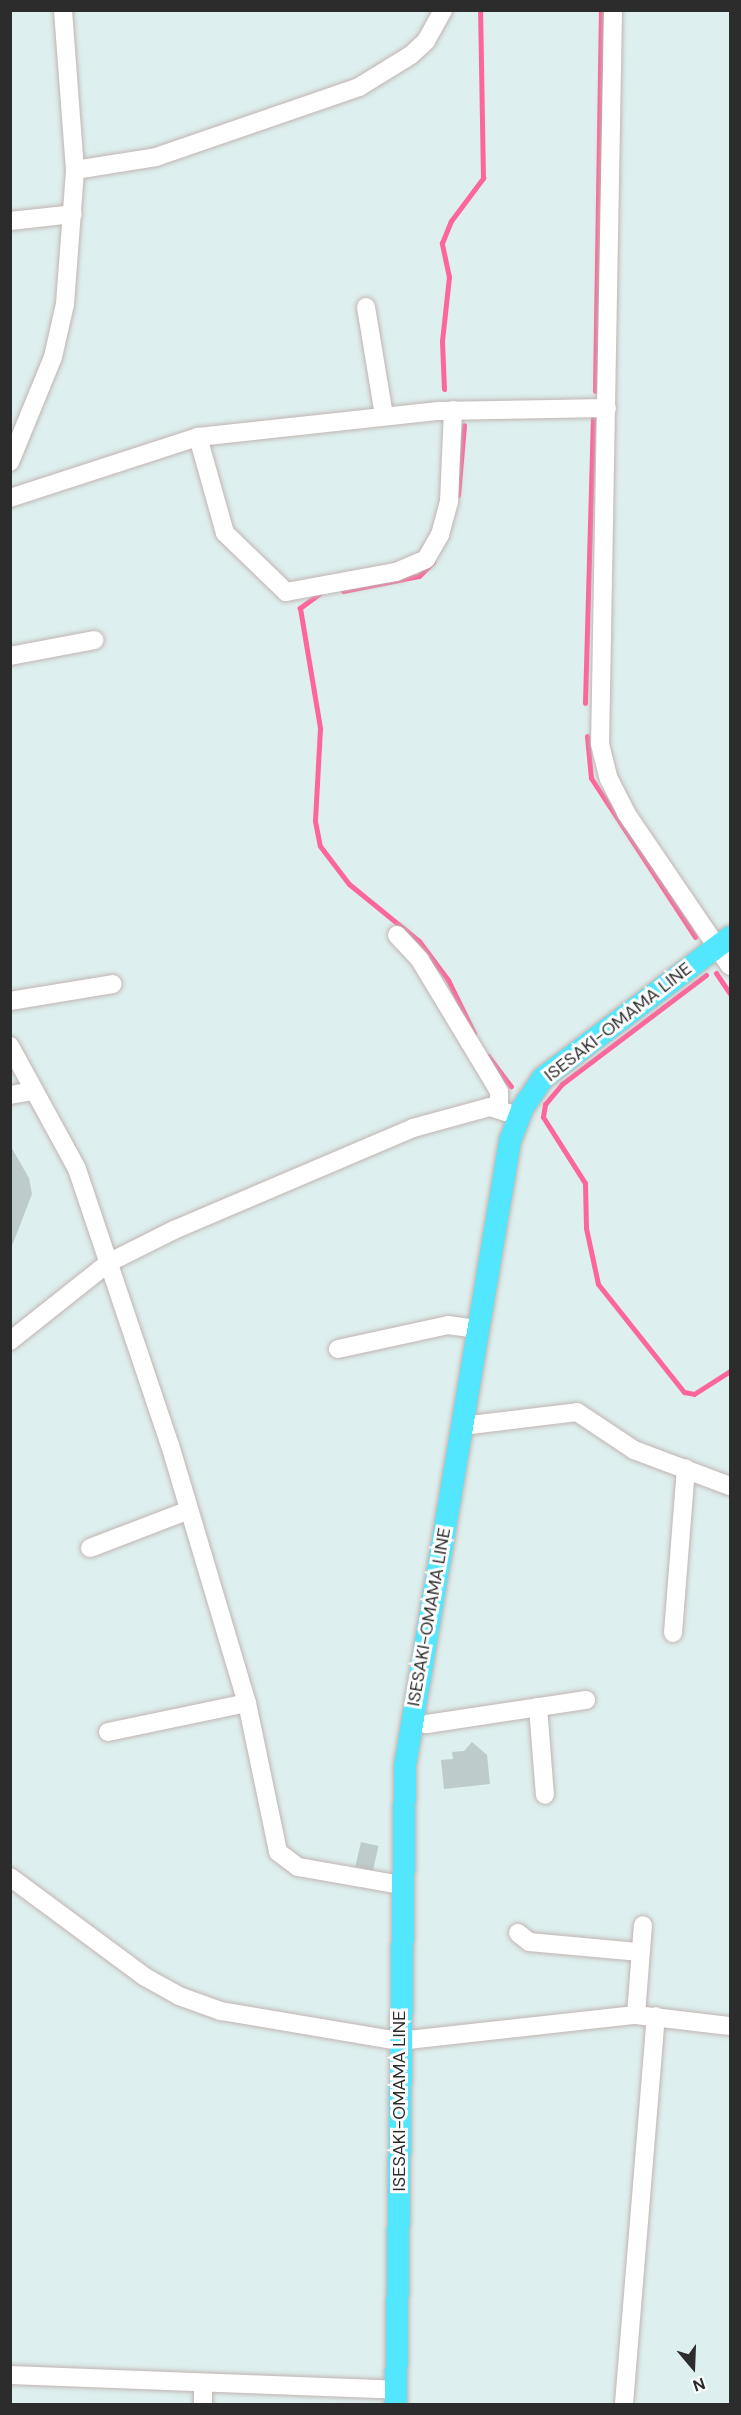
<!DOCTYPE html>
<style>
body{margin:0}
#map{position:relative;width:741px;height:2415px;overflow:hidden;background:#ddefee;font-family:"DM Sans",sans-serif}
div>[style]{position:absolute}
.stream>*{height:5px;margin:-2.5px;padding:0 2.5px;transform-origin:2.5px;border-radius:2.5px;background:#fc669b}
.building>*{inset:0;background:#bdcbcb;transform-origin:0 0}
.roads{filter:drop-shadow(0 0 2px #c1b4b1) drop-shadow(0 0 2px #c1b4b1)}
.minor>*{height:18px;margin:-9px;padding:0 9px;transform-origin:9px;border-radius:9px;background:#fff}
.major>*{height:22px;margin:-11px;padding:0 11px;transform-origin:11px;border-radius:11px;background:#53e6ff}
span{translate:-50% -50%;white-space:nowrap;text-align:center;line-height:1.15;-webkit-text-stroke:6px #fff;paint-order:stroke}
.street-label{font-size:18px;color:#2c2c2c}
.frame{position:absolute;inset:0;border:12px solid #2c2c2c;pointer-events:none}
.north{position:absolute;left:663px;top:2337px;width:60px;height:60px;-webkit-text-stroke:4px #fff;paint-order:stroke;rotate:161deg;font-size:16px;font-weight:700;line-height:24px;text-align:center;color:#2c2c2c}
.north::after{content:'';display:block;margin:auto;width:21px;height:27px;background:#2c2c2c;clip-path:polygon(50% 0,100% 100%,50% 72%,0 100%)}
</style>
<div id="map">
<div class="stream">
<div style="left:444px;top:389px;width:48px;rotate:-92.4deg"></div>
<div style="left:442px;top:341px;width:64px;rotate:-83.8deg"></div>
<div style="left:449px;top:277px;width:35px;rotate:-102deg"></div>
<div style="left:442px;top:243px;width:24px;rotate:-68deg"></div>
<div style="left:451px;top:221px;width:54px;rotate:-53.3deg"></div>
<div style="left:483px;top:178px;width:168px;rotate:-91deg"></div>
<div style="left:595px;top:391px;width:381px;rotate:-89.1deg"></div>
<div style="left:458px;top:495px;width:70px;rotate:-85.1deg"></div>
<div style="left:343px;top:591px;width:77px;rotate:-11.2deg"></div>
<div style="left:419px;top:576px;width:20px;rotate:-45deg"></div>
<div style="left:319px;top:594px;width:24px;rotate:144deg"></div>
<div style="left:300px;top:608px;width:122px;rotate:80.5deg"></div>
<div style="left:320px;top:728px;width:93px;rotate:93.1deg"></div>
<div style="left:315px;top:821px;width:25px;rotate:79deg"></div>
<div style="left:320px;top:846px;width:48px;rotate:52.7deg"></div>
<div style="left:349px;top:884px;width:90px;rotate:39.2deg"></div>
<div style="left:419px;top:941px;width:49px;rotate:53.4deg"></div>
<div style="left:448px;top:980px;width:59px;rotate:63.9deg"></div>
<div style="left:585px;top:703px;width:286px;rotate:-88.4deg"></div>
<div style="left:587px;top:736px;width:42px;rotate:84.6deg"></div>
<div style="left:591px;top:778px;width:190px;rotate:56.8deg"></div>
<div style="left:716px;top:973px;width:25px;rotate:56deg"></div>
<div style="left:706px;top:975px;width:181px;rotate:142.9deg"></div>
<div style="left:562px;top:1084px;width:26px;rotate:130deg"></div>
<div style="left:545px;top:1104px;width:13px;rotate:99deg"></div>
<div style="left:543px;top:1117px;width:78px;rotate:57.5deg"></div>
<div style="left:585px;top:1183px;width:45px;rotate:88.7deg"></div>
<div style="left:586px;top:1228px;width:57px;rotate:77.9deg"></div>
<div style="left:598px;top:1284px;width:138px;rotate:51.5deg"></div>
<div style="left:684px;top:1392px;width:10px;rotate:11deg"></div>
<div style="left:694px;top:1394px;width:43px;rotate:-32.6deg"></div>
<div style="left:488px;top:1056px;width:38px;rotate:53deg"></div>
</div>
<div class="building">
<div style="clip-path:polygon(10px 1145px,29px 1178px,32px 1194px,10px 1251px)"></div>
<div style="clip-path:polygon(472px 1742px,487px 1755px,490px 1784px,444px 1789px,441px 1760px,453px 1759px,452px 1752px,464px 1751px)"></div>
<div style="left:361px;top:1842px;width:18px;height:25px;rotate:13deg"></div>
</div>
<div class="roads">
<div class="minor">
<div style="left:613px;top:10px;width:734px;rotate:91.01deg"></div>
<div style="left:600px;top:744px;width:36px;rotate:76deg"></div>
<div style="left:609px;top:779px;width:38px;rotate:63deg"></div>
<div style="left:626px;top:813px;width:185px;rotate:55.8deg"></div>
<div style="left:75px;top:170px;width:82px;rotate:-9.1deg"></div>
<div style="left:156px;top:157px;width:215px;rotate:-19deg"></div>
<div style="left:359px;top:87px;width:61px;rotate:-31.6deg"></div>
<div style="left:411px;top:55px;width:21px;rotate:-43deg"></div>
<div style="left:426px;top:41px;width:35px;rotate:-61deg"></div>
<div style="left:10px;top:221px;width:63px;rotate:-6.3deg"></div>
<div style="left:366px;top:307px;width:110px;rotate:80.6deg"></div>
<div style="left:198px;top:437px;width:100px;rotate:74.3deg"></div>
<div style="left:225px;top:533px;width:85px;rotate:44deg"></div>
<div style="left:286px;top:592px;width:112px;rotate:-10.3deg"></div>
<div style="left:396px;top:572px;width:33px;rotate:-23deg"></div>
<div style="left:426px;top:559px;width:28px;rotate:-60deg"></div>
<div style="left:440px;top:535px;width:34px;rotate:-75deg"></div>
<div style="left:449px;top:502px;width:92px;rotate:-87.5deg"></div>
<div style="left:10px;top:462px;width:113px;rotate:-67.7deg"></div>
<div style="left:53px;top:357px;width:54px;rotate:-77.2deg"></div>
<div style="left:65px;top:304px;width:134px;rotate:-85.7deg"></div>
<div style="left:75px;top:170px;width:160px;rotate:-94.3deg"></div>
<div style="left:10px;top:498px;width:198px;rotate:-18deg"></div>
<div style="left:198px;top:437px;width:242px;rotate:-6.2deg"></div>
<div style="left:439px;top:411px;width:168px;rotate:-1deg"></div>
<div style="left:10px;top:656px;width:86px;rotate:-10.7deg"></div>
<div style="left:397px;top:935px;width:34px;rotate:47deg"></div>
<div style="left:420px;top:960px;width:141px;rotate:58.9deg"></div>
<div style="left:493px;top:1081px;width:13px;rotate:61deg"></div>
<div style="left:499px;top:1092px;width:16px;rotate:90deg"></div>
<div style="left:10px;top:1001px;width:104px;rotate:-9.4deg"></div>
<div style="left:10px;top:1046px;width:140px;rotate:61.4deg"></div>
<div style="left:77px;top:1169px;width:291px;rotate:71.4deg"></div>
<div style="left:170px;top:1445px;width:269px;rotate:73.4deg"></div>
<div style="left:247px;top:1703px;width:152px;rotate:78.2deg"></div>
<div style="left:278px;top:1852px;width:25px;rotate:37deg"></div>
<div style="left:298px;top:1867px;width:105px;rotate:9.9deg"></div>
<div style="left:10px;top:1095px;width:23px;rotate:-10deg"></div>
<div style="left:10px;top:1341px;width:125px;rotate:-38.5deg"></div>
<div style="left:108px;top:1263px;width:74px;rotate:-26.6deg"></div>
<div style="left:174px;top:1230px;width:260px;rotate:-23.1deg"></div>
<div style="left:413px;top:1128px;width:80px;rotate:-15.3deg"></div>
<div style="left:490px;top:1107px;width:29px;rotate:18deg"></div>
<div style="left:338px;top:1349px;width:113px;rotate:-12.3deg"></div>
<div style="left:448px;top:1325px;width:30px;rotate:8deg"></div>
<div style="left:462px;top:1426px;width:116px;rotate:-6.9deg"></div>
<div style="left:577px;top:1412px;width:69px;rotate:33.7deg"></div>
<div style="left:634px;top:1450px;width:103px;rotate:20.6deg"></div>
<div style="left:90px;top:1548px;width:106px;rotate:-21deg"></div>
<div style="left:673px;top:1633px;width:165px;rotate:-85.5deg"></div>
<div style="left:538px;top:1707px;width:88px;rotate:85.5deg"></div>
<div style="left:411px;top:1721px;width:16px;rotate:11deg"></div>
<div style="left:427px;top:1724px;width:161px;rotate:-8.6deg"></div>
<div style="left:108px;top:1732px;width:142px;rotate:-11.8deg"></div>
<div style="left:10px;top:1877px;width:168px;rotate:36.5deg"></div>
<div style="left:145px;top:1977px;width:39px;rotate:29deg"></div>
<div style="left:179px;top:1996px;width:45px;rotate:19.7deg"></div>
<div style="left:221px;top:2011px;width:181px;rotate:9.6deg"></div>
<div style="left:399px;top:2041px;width:238px;rotate:-6.3deg"></div>
<div style="left:636px;top:2015px;width:95px;rotate:6.7deg"></div>
<div style="left:518px;top:1933px;width:14px;rotate:39deg"></div>
<div style="left:529px;top:1942px;width:109px;rotate:5.2deg"></div>
<div style="left:636px;top:2015px;width:90px;rotate:-85.6deg"></div>
<div style="left:10px;top:2375px;width:387px;rotate:2.2deg"></div>
<div style="left:203px;top:2404px;width:20px;rotate:-90deg"></div>
<div style="left:624px;top:2404px;width:389px;rotate:-85.3deg"></div>
</div>
<div class="major">
<div style="left:396px;top:2404px;width:638px;rotate:-89.19deg"></div>
<div style="left:405px;top:1766px;width:634px;rotate:-80.46deg"></div>
<div style="left:510px;top:1141px;width:34px;rotate:-69deg"></div>
<div style="left:522px;top:1109px;width:37px;rotate:-56deg"></div>
<div style="left:543px;top:1078px;width:234px;rotate:-37deg"></div>
</div>
</div>
<div class="street-label">
<span style="left:618px;top:1022px;rotate:-38deg">ISESAKI-OMAMA LINE</span>
<span style="left:429px;top:1617px;rotate:-80deg">ISESAKI-OMAMA LINE</span>
<span style="left:399px;top:2101px;rotate:-90deg">ISESAKI-OMAMA LINE</span>
</div>
<div class="frame"></div>
<div class="north">N</div>
</div>
